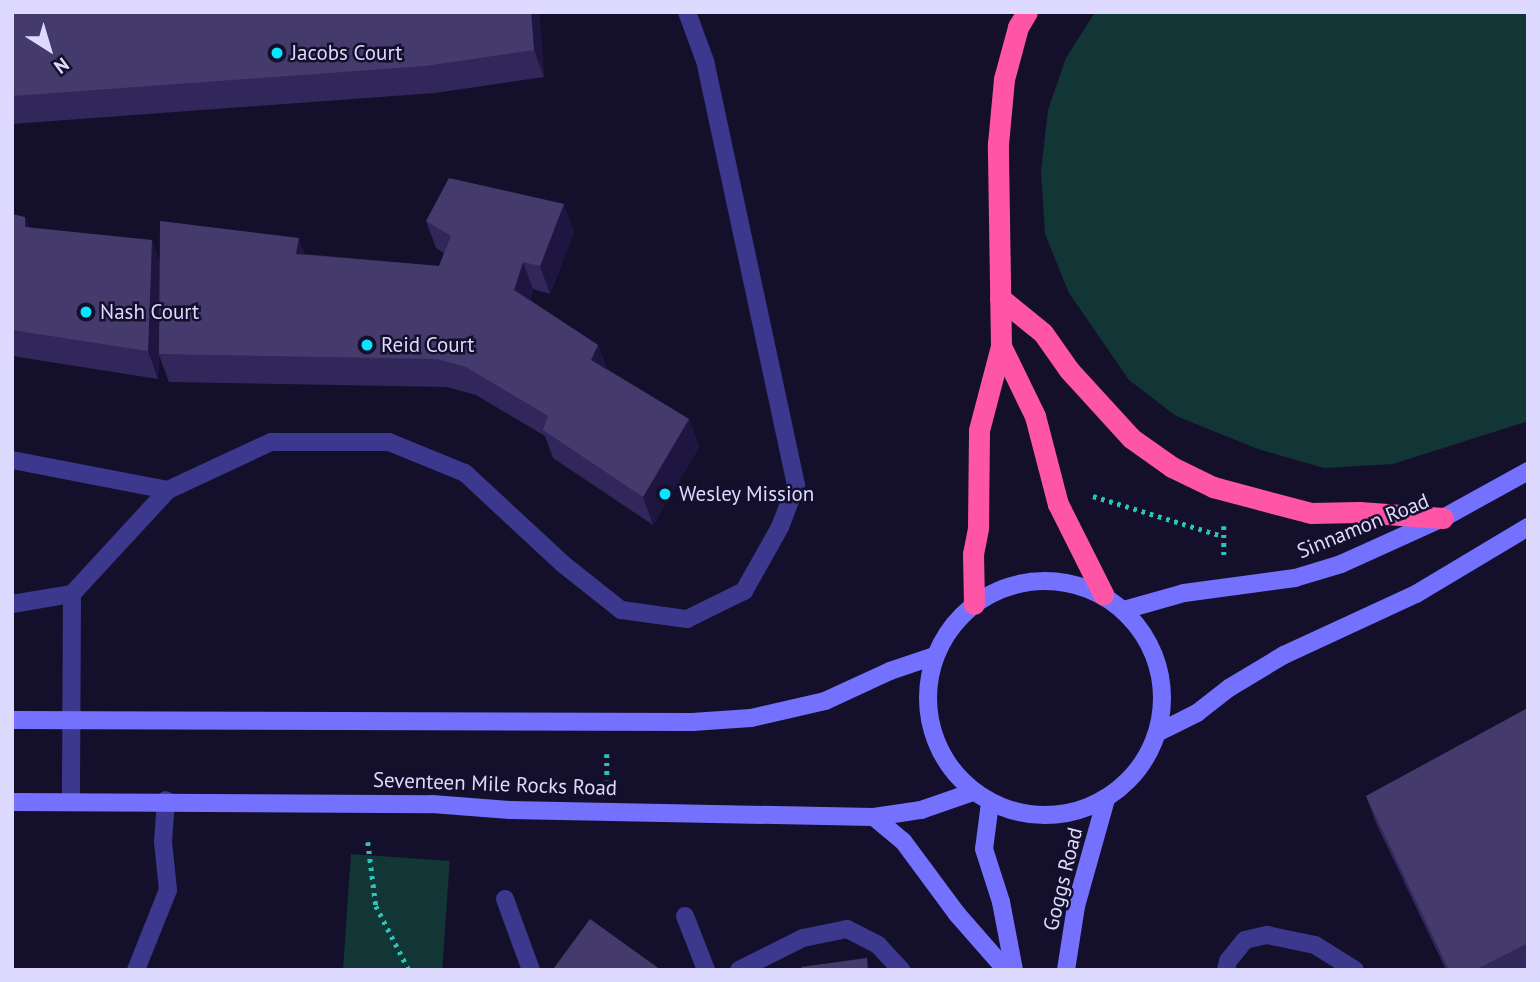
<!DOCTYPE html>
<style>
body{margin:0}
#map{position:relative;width:1540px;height:982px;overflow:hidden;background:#14102c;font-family:"PT Sans",sans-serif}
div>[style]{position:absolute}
.green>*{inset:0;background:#123635;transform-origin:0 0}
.path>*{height:4.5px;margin-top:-2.25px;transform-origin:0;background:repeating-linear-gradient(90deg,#29c4ba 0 3.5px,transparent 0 8.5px)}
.lane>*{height:18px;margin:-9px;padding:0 9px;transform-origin:9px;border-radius:9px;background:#3b388d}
.secondary>*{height:18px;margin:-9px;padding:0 9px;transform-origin:9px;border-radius:9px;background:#7471ff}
.secondary>.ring{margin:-9px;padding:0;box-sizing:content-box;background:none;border:18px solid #7471ff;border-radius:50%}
.highway>*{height:21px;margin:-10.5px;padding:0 10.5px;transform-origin:10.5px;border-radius:10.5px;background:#ff55a7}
.wall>*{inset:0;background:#32275a}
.shaded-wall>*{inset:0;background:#1e1640}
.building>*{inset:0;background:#443b6c}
.dots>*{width:19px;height:19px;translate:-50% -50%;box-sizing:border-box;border:4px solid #14102c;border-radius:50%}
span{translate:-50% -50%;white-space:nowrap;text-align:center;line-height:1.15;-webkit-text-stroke:5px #14102c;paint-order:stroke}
.poi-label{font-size:21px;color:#dedaff}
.left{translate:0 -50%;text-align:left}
.street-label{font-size:21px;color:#dedaff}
.frame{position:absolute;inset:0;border:14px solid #dedaff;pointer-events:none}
.north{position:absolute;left:14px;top:14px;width:70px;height:70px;-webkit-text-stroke:5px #14102c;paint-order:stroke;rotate:143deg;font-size:19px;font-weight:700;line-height:28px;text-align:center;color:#dedaff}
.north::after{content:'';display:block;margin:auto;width:24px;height:32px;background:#dedaff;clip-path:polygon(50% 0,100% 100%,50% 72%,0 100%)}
</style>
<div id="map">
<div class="green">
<div style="clip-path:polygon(1095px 12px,1528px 12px,1528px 421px,1393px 464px,1324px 468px,1258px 449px,1176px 416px,1129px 380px,1069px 293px,1045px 234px,1041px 172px,1048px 110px,1066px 58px)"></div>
<div style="left:351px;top:854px;width:99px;height:116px;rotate:4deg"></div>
</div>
<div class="path">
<div style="left:1093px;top:496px;width:135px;rotate:17.2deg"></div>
<div style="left:1224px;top:526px;width:30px;rotate:90deg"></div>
<div style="left:607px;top:754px;width:26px;rotate:90deg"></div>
<div style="left:368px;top:842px;width:64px;rotate:82.9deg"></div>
<div style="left:376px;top:906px;width:72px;rotate:62.7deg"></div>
</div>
<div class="lane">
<div style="left:12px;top:460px;width:159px;rotate:10.9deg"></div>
<div style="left:72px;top:594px;width:142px;rotate:-47.3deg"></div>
<div style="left:168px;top:490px;width:114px;rotate:-25deg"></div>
<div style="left:271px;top:442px;width:118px"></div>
<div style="left:389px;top:442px;width:82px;rotate:22.2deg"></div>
<div style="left:465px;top:473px;width:134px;rotate:42.9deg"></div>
<div style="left:563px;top:564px;width:74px;rotate:38.4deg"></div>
<div style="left:621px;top:610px;width:67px;rotate:7.8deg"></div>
<div style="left:687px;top:619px;width:64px;rotate:-26.2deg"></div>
<div style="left:744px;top:591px;width:73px;rotate:-60.6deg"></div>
<div style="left:780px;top:527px;width:45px;rotate:-69.1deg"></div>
<div style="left:796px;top:485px;width:434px;rotate:-102.1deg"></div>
<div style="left:705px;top:61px;width:52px;rotate:-110.2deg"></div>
<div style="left:12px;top:604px;width:61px;rotate:-9.5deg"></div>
<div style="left:72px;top:594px;width:207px;rotate:90.3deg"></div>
<div style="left:505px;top:899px;width:76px;rotate:69.9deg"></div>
<div style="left:685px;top:916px;width:58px;rotate:68.7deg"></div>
<div style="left:136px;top:970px;width:86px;rotate:-68.2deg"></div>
<div style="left:168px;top:890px;width:48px;rotate:-95.9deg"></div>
<div style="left:163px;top:842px;width:42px;rotate:-85.9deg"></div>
<div style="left:739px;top:970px;width:72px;rotate:-26.6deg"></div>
<div style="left:803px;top:938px;width:45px;rotate:-11.6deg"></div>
<div style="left:847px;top:929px;width:35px;rotate:27deg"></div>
<div style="left:878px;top:945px;width:34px;rotate:47deg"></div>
<div style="left:1226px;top:970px;width:9px;rotate:-77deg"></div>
<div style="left:1228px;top:961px;width:27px;rotate:-51deg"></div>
<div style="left:1245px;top:940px;width:23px;rotate:-13deg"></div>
<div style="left:1267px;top:935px;width:49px;rotate:11.8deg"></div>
<div style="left:1315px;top:945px;width:47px;rotate:32deg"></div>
</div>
<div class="secondary">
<div class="ring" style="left:928px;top:581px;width:216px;height:216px"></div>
<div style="left:1124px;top:610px;width:62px;rotate:-15.8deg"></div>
<div style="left:1184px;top:593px;width:112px;rotate:-7.7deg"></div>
<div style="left:1295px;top:578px;width:48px;rotate:-16.9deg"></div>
<div style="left:1341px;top:564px;width:112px;rotate:-24.3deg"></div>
<div style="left:1443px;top:518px;width:97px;rotate:-28.9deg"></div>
<div style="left:12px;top:720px;width:680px;rotate:0.17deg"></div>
<div style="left:692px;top:722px;width:59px;rotate:-3.9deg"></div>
<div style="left:751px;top:718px;width:76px;rotate:-12.9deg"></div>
<div style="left:825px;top:701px;width:72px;rotate:-24.8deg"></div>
<div style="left:890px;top:671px;width:46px;rotate:-18.8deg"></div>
<div style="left:1157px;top:733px;width:45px;rotate:-26.6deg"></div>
<div style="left:1197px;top:713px;width:41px;rotate:-38deg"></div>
<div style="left:1229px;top:688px;width:64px;rotate:-31deg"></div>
<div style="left:1284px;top:655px;width:145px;rotate:-24.8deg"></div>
<div style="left:1416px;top:594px;width:131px;rotate:-30.9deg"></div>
<div style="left:12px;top:802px;width:420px;rotate:0.3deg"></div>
<div style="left:432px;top:804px;width:78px;rotate:4.4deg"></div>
<div style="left:510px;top:810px;width:364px;rotate:1.1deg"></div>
<div style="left:874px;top:817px;width:48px;rotate:-8.5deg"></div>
<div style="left:921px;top:810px;width:55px;rotate:-19.1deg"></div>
<div style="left:990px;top:803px;width:46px;rotate:97.4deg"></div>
<div style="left:984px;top:849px;width:56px;rotate:72.2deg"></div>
<div style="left:1001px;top:902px;width:69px;rotate:79.2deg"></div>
<div style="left:874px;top:817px;width:38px;rotate:40deg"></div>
<div style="left:903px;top:841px;width:91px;rotate:53.5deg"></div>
<div style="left:957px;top:914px;width:74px;rotate:48.8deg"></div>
<div style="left:1066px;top:970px;width:65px;rotate:-81.1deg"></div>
<div style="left:1076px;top:906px;width:111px;rotate:-74.3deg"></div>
</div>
<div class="highway">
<div style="left:1000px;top:298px;width:55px;rotate:39.1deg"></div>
<div style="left:1043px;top:333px;width:45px;rotate:54.9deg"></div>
<div style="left:1069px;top:370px;width:92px;rotate:47.6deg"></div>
<div style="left:1131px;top:438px;width:50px;rotate:35.3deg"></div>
<div style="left:1172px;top:467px;width:46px;rotate:26deg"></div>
<div style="left:1213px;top:487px;width:101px;rotate:14.9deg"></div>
<div style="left:1311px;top:513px;width:48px;rotate:-1.2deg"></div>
<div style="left:1359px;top:512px;width:84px;rotate:4.1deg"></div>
<div style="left:1001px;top:346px;width:78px;rotate:64.1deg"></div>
<div style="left:1035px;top:416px;width:91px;rotate:75.4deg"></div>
<div style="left:1058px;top:504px;width:101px;rotate:63.4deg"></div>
<div style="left:974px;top:604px;width:50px;rotate:-91.1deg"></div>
<div style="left:973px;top:554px;width:26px;rotate:-79deg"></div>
<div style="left:978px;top:528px;width:98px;rotate:-89.4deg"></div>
<div style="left:979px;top:430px;width:87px;rotate:-75.3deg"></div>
<div style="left:1001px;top:346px;width:202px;rotate:-90.9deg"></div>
<div style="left:998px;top:144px;width:65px;rotate:-84.7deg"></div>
<div style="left:1004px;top:79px;width:54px;rotate:-74.9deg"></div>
<div style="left:1018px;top:27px;width:17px;rotate:-59deg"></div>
</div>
<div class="wall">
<div style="clip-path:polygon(12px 12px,539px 12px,544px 77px,435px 93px,12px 124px)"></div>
<div style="clip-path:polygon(12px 214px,30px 228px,160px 261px,304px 254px,439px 266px,444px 253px,436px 248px,426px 221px,574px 232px,550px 294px,533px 289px,530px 300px,598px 345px,607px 369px,689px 419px,699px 447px,653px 525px,553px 458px,545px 436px,476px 395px,447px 387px,169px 382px,159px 355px,158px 379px,12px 356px)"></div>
<div style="clip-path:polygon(1528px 708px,1528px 970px,1446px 970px,1376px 823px,1366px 796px)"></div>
</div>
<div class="shaded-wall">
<div style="clip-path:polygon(531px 12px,539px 12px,544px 77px,534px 50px)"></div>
<div style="clip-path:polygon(564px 204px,574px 232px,550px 294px,540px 266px)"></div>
<div style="clip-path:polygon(25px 217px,36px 244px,25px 227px)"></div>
<div style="clip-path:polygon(299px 238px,309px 266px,296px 254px)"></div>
<div style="clip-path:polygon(152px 240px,162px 267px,158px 379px,148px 351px)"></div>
<div style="clip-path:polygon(523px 262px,533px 289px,524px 317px,514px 290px)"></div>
<div style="clip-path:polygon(598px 345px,608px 372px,591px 360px)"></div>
<div style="clip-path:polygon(689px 419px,699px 447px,653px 525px,643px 497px)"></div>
</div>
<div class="building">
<div style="clip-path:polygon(12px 12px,531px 12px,534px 50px,425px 66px,12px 96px)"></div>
<div style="clip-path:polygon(449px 178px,564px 204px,540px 266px,523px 262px,514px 290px,598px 345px,591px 360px,689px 419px,643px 497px,543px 430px,548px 416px,466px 367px,437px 359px,159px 354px,160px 221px,299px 238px,296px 254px,439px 266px,451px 236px,426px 221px)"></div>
<div style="clip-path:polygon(12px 214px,25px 217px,25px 227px,152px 240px,148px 351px,12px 330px)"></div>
<div style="clip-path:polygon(1528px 708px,1528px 943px,1475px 970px,1449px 970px,1366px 796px)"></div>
<div style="clip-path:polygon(590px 919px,661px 970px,556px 970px,554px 968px)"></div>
<div style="clip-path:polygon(867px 958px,868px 970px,802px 970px,801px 967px)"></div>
</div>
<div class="dots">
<div style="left:277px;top:53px;background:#06e7ff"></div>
<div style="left:86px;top:312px;background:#06e7ff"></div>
<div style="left:367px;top:345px;background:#06e7ff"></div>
<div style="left:665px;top:494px;background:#06e7ff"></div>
</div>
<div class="poi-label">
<span class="left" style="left:291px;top:53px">Jacobs Court</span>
<span class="left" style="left:100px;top:312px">Nash Court</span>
<span class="left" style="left:381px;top:345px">Reid Court</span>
<span class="left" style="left:679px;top:494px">Wesley Mission</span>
</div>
<div class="street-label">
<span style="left:1363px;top:526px;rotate:-22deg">Sinnamon Road</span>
<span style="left:495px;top:784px;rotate:2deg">Seventeen Mile Rocks Road</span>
<span style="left:1063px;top:879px;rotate:-76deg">Goggs Road</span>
</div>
<div class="frame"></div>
<div class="north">N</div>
</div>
